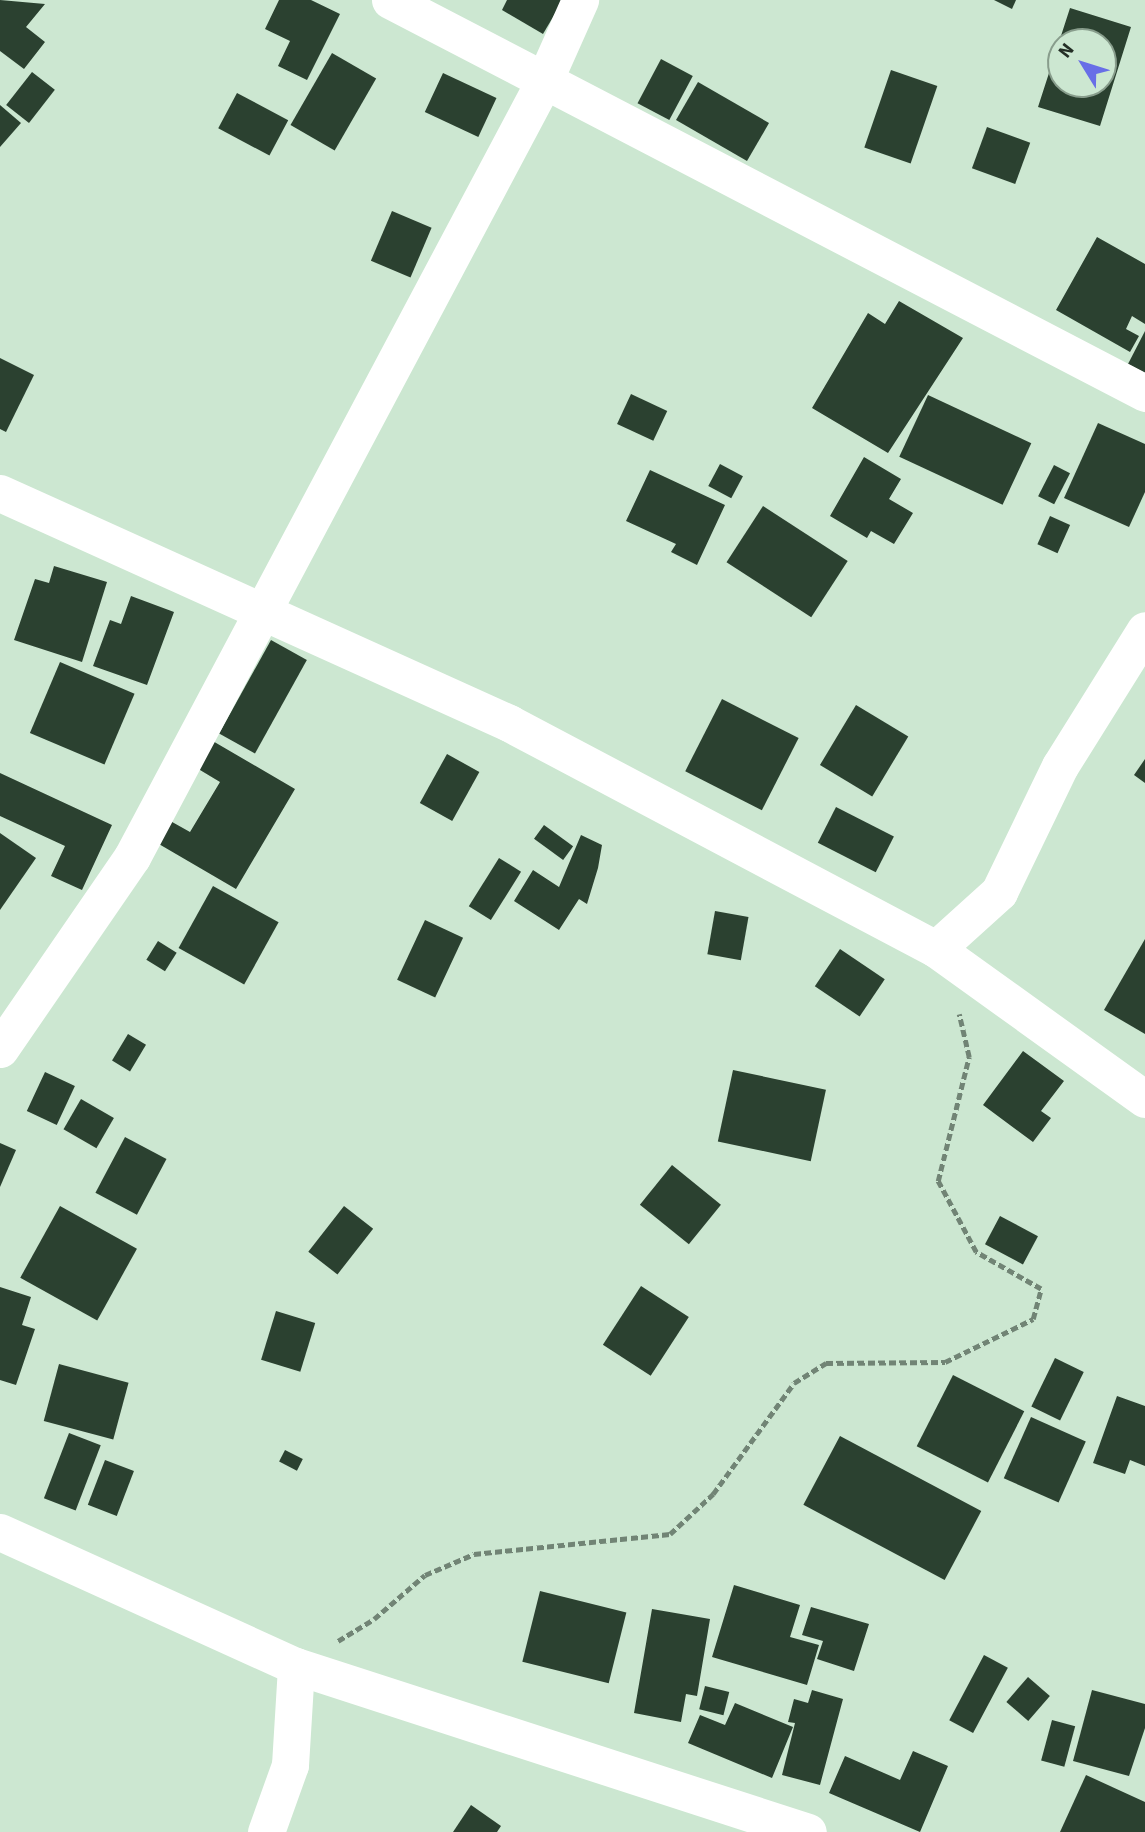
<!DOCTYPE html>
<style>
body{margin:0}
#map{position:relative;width:1145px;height:1832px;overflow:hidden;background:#cce7d1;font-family:"Source Sans 3",sans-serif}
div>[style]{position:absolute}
.building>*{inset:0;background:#2b4130;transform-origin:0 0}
.path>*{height:4.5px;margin-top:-2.25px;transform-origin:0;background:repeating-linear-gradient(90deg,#718475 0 7px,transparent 0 10.5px)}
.street>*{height:37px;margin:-18.5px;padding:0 18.5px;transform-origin:18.5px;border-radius:18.5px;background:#fff}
span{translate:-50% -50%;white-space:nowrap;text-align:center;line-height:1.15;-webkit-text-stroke:7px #cce7d1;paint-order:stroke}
.north{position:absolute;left:1047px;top:28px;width:70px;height:70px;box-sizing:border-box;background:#cce7d1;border:2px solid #889d8c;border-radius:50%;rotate:308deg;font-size:19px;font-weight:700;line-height:28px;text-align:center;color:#232e25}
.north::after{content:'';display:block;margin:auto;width:24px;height:32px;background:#686ee7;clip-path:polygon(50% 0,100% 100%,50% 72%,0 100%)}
</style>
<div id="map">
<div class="building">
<div style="clip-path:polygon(0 0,45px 4px,26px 27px,45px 42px,24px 69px,0 51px)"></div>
<div style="clip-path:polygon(279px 0,311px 0,340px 14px,307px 80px,278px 66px,290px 41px,265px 29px)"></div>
<div style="clip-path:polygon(507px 0,563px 0,543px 34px,502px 10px)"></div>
<div style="clip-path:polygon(994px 0,1016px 0,1012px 9px)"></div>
<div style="clip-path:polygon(evenodd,1070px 8px,1131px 27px,1100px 126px,1038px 107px,1070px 8px,1061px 42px,1103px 42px,1103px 84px,1061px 84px,1061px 42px)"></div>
<div style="left:332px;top:53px;width:51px;height:83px;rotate:30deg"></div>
<div style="left:661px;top:59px;width:36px;height:50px;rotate:28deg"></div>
<div style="left:891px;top:70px;width:49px;height:82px;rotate:19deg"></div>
<div style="left:32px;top:72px;width:29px;height:42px;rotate:38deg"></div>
<div style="left:443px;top:73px;width:59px;height:43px;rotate:25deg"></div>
<div style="left:698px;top:82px;width:82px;height:44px;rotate:30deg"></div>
<div style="left:237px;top:93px;width:58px;height:40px;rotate:28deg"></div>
<div style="clip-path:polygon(0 105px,21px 123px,0 147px)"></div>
<div style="left:987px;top:127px;width:46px;height:44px;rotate:20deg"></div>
<div style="left:392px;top:211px;width:43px;height:54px;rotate:23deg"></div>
<div style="clip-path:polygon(1097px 237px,1145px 264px,1145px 324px,1132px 316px,1126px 329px,1139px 336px,1130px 352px,1056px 310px)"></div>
<div style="clip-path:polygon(899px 301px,963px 338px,888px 453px,812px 408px,868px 313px,885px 324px)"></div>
<div style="clip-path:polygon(1145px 331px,1145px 373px,1128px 364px)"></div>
<div style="clip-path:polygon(0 358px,34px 375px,6px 432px,0 429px)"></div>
<div style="left:631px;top:394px;width:40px;height:33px;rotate:25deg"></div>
<div style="left:928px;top:395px;width:114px;height:68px;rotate:25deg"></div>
<div style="clip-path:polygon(1098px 423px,1145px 444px,1145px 492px,1129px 527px,1064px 498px)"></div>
<div style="clip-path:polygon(864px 457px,901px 479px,889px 499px,913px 513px,894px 544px,871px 531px,867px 538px,830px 516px)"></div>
<div style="left:720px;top:464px;width:26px;height:25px;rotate:28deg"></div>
<div style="left:1054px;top:465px;width:18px;height:35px;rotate:27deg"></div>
<div style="clip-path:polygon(650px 470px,725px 505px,697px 565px,671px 552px,676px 544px,626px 521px)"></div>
<div style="left:763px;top:506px;width:101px;height:67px;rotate:33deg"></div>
<div style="left:1050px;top:516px;width:22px;height:31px;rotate:24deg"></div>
<div style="clip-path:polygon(54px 566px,107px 582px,82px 662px,14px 640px,35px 579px,49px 583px)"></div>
<div style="clip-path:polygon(131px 596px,174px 612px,147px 685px,93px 666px,110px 620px,121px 624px)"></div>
<div style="left:271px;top:640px;width:41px;height:107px;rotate:29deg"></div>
<div style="left:60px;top:662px;width:81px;height:77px;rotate:23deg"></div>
<div style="left:722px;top:699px;width:86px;height:81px;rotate:27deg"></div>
<div style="left:856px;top:705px;width:61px;height:70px;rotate:31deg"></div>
<div style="clip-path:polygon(211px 740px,295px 789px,236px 889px,152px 840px,165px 818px,190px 832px,220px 782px,195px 767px)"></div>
<div style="left:447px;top:754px;width:37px;height:56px;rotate:29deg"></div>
<div style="clip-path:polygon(1145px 759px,1145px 783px,1134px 775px)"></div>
<div style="clip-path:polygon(0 773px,112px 825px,82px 890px,51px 876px,65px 846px,0 816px)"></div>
<div style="left:836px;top:807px;width:65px;height:40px;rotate:27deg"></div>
<div style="left:544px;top:825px;width:36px;height:17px;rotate:36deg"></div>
<div style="clip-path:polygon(0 833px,36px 858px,0 910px)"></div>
<div style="clip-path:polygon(581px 835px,602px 845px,598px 868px,587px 904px,579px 899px,559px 930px,514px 901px,533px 870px,559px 887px)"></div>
<div style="left:499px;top:858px;width:26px;height:57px;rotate:32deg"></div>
<div style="left:213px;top:886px;width:75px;height:71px;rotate:29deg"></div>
<div style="left:715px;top:911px;width:34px;height:44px;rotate:10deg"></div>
<div style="left:425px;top:920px;width:42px;height:66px;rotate:25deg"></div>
<div style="clip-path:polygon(1145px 939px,1145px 1034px,1104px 1010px)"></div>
<div style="left:158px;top:941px;width:22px;height:22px;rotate:32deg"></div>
<div style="left:840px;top:949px;width:54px;height:45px;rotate:34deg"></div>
<div style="left:128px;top:1034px;width:21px;height:31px;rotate:31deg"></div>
<div style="clip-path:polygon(1023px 1051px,1064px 1081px,1041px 1111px,1051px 1118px,1033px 1142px,983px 1105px)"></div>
<div style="left:733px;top:1070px;width:95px;height:73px;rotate:12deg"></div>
<div style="left:45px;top:1072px;width:33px;height:43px;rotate:25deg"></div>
<div style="left:81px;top:1099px;width:38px;height:35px;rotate:30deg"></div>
<div style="left:125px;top:1137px;width:47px;height:63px;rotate:28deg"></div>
<div style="clip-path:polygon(0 1143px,16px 1150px,0 1187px)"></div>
<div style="left:672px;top:1165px;width:63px;height:51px;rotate:39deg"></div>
<div style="left:60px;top:1206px;width:88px;height:82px;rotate:29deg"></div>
<div style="left:344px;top:1206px;width:37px;height:58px;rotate:38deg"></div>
<div style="left:1000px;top:1216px;width:43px;height:32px;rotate:28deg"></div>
<div style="left:641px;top:1286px;width:57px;height:70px;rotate:33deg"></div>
<div style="clip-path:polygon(0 1287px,31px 1297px,22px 1325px,35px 1329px,16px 1385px,0 1380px)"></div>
<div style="left:276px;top:1311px;width:41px;height:51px;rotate:17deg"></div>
<div style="left:1055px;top:1358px;width:32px;height:54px;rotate:26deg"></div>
<div style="left:59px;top:1364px;width:72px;height:59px;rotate:15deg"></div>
<div style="left:953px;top:1375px;width:80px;height:80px;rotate:27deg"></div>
<div style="clip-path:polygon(1117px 1396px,1145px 1406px,1145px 1466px,1130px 1460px,1125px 1474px,1093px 1463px)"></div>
<div style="left:1031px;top:1417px;width:60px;height:67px;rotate:24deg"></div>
<div style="left:69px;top:1433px;width:34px;height:70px;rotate:21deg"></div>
<div style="left:840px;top:1436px;width:160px;height:78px;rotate:28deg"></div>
<div style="left:285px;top:1450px;width:20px;height:13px;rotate:27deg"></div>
<div style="left:105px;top:1460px;width:31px;height:48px;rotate:21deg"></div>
<div style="clip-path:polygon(734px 1585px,800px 1605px,790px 1637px,819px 1645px,807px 1685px,712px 1657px)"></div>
<div style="left:540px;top:1591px;width:89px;height:73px;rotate:14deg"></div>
<div style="clip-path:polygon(811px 1607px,869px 1624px,854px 1671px,817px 1659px,823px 1641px,802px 1635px)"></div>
<div style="clip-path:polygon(652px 1609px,710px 1619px,697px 1696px,686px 1694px,681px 1722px,634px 1713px)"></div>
<div style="left:984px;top:1655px;width:27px;height:74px;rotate:28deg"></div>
<div style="left:1028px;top:1677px;width:29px;height:33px;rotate:41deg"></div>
<div style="left:705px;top:1686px;width:25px;height:24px;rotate:14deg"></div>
<div style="clip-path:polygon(812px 1690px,843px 1699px,820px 1785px,782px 1775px,795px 1723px,788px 1722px,794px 1699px,808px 1703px)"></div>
<div style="clip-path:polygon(1092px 1690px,1145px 1704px,1145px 1728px,1129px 1776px,1073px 1761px)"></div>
<div style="clip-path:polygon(735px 1703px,793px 1727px,772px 1778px,688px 1743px,700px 1715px,725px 1725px)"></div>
<div style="left:1052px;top:1720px;width:24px;height:42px;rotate:15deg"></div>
<div style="clip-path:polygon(913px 1751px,948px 1766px,920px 1832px,829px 1793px,845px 1756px,900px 1780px)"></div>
<div style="clip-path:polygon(1086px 1775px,1145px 1802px,1145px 1832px,1060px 1832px)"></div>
<div style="clip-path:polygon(471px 1805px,501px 1826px,497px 1832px,453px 1832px)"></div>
</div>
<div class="path">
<div style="left:338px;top:1641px;width:42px;rotate:-31.4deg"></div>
<div style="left:374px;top:1619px;width:67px;rotate:-40.8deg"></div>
<div style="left:425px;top:1575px;width:53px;rotate:-23.2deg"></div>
<div style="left:474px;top:1554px;width:197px;rotate:-5.8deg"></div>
<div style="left:670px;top:1534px;width:59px;rotate:-42.9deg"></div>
<div style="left:713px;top:1494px;width:137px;rotate:-53.9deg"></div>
<div style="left:794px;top:1383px;width:38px;rotate:-32deg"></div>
<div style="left:826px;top:1363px;width:119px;rotate:-0.5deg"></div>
<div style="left:945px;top:1362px;width:98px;rotate:-26deg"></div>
<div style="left:1033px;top:1319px;width:31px;rotate:-75deg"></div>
<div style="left:1041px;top:1289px;width:75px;rotate:-150.4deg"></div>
<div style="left:976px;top:1252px;width:81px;rotate:-118.2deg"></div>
<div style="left:938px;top:1181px;width:128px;rotate:-76deg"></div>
<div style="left:969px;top:1057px;width:44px;rotate:-103.1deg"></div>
</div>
<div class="street">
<div style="left:390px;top:0;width:851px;rotate:27.5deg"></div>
<div style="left:0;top:493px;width:559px;rotate:24.32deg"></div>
<div style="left:509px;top:723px;width:483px;rotate:27.9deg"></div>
<div style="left:936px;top:949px;width:257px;rotate:35.7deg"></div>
<div style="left:936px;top:949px;width:85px;rotate:-42.1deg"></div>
<div style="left:999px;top:892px;width:140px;rotate:-64.2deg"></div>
<div style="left:1060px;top:766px;width:160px;rotate:-58deg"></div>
<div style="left:0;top:1049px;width:233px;rotate:-55.5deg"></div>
<div style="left:132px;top:857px;width:879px;rotate:-62.03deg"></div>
<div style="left:544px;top:81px;width:89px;rotate:-66deg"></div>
<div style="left:0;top:1532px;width:325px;rotate:24.4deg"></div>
<div style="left:296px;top:1666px;width:538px;rotate:17.96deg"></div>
<div style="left:266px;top:1832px;width:71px;rotate:-70.3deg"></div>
<div style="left:290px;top:1765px;width:99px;rotate:-86.5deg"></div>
</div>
<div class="north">N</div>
</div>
